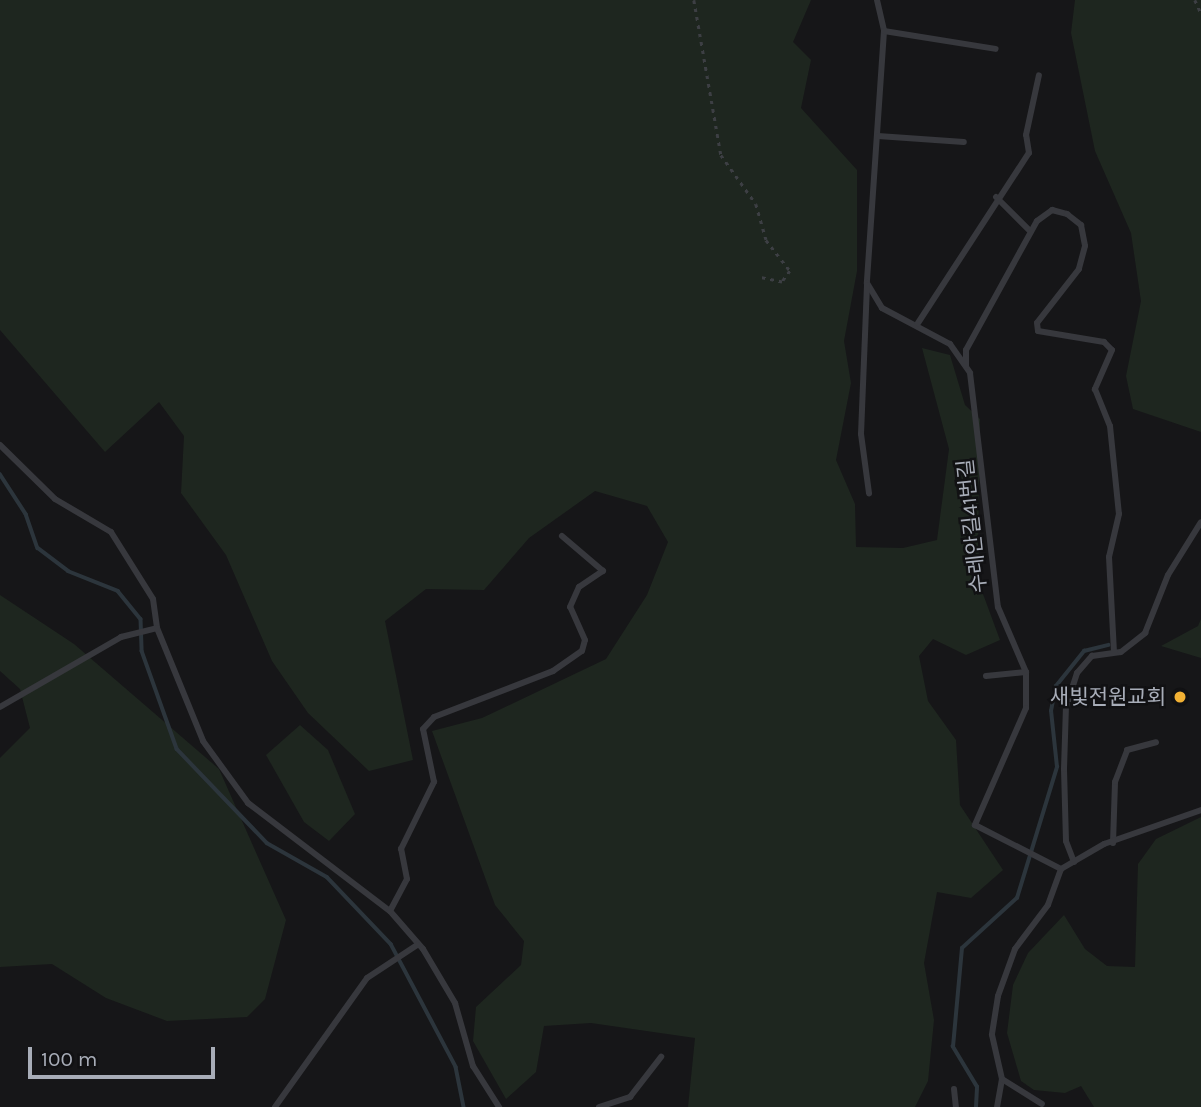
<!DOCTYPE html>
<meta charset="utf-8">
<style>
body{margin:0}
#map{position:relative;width:1201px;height:1107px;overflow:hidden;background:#161618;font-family:Karla,"Noto Sans KR",sans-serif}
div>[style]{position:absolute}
.green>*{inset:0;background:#1e261f}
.stream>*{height:3.5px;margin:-1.75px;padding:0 1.75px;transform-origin:1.75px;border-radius:1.75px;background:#2c353c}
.path>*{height:2.5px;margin-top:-1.25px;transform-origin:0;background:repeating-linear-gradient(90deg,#3d3f44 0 3.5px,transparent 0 8.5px)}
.lane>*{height:6px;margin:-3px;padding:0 3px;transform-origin:3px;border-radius:3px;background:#37383d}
.dots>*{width:19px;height:19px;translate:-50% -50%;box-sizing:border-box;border:4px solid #111113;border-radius:50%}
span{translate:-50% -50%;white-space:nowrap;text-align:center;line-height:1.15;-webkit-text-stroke:5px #111113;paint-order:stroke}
.street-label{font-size:21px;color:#a8adb8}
.poi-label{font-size:21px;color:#a8adb8}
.right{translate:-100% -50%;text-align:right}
.scale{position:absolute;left:28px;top:1047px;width:187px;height:32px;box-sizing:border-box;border:4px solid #a8adb8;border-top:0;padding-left:9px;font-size:21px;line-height:24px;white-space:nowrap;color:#a8adb8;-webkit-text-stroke:5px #111113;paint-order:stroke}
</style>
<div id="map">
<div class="green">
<div style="clip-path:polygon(0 0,811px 0,793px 42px,811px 60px,801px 108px,857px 170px,857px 271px,844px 341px,851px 383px,836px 460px,855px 504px,856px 547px,903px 548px,937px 540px,949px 449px,922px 348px,950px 355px,965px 405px,980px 419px,978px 545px,983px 594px,1000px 640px,966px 655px,933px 639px,919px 656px,928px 701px,956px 740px,960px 805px,1003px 870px,971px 898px,937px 892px,924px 963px,934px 1020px,928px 1081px,915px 1107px,688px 1107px,695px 1038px,591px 1023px,544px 1026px,536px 1072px,506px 1099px,473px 1041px,476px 1007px,521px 965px,524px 941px,495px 905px,432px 731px,482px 718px,606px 659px,647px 595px,668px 542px,647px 506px,595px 491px,529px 538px,484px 590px,426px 589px,385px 621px,413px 760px,369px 771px,308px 713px,272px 661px,226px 555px,181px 493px,184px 436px,159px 402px,105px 452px,0 330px)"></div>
<div style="clip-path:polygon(1075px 0,1201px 0,1201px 432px,1133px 409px,1126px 376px,1141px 301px,1131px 233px,1095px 151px,1071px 33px)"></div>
<div style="clip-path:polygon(0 595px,74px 644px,219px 769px,286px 920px,265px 999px,247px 1017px,167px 1021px,106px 998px,52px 964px,0 967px,0 758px,30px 728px,20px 689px,0 671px)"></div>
<div style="clip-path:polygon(1201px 619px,1201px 658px,1161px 646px,1198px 626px)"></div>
<div style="clip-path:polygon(300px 725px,328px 750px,355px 814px,329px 841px,304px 822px,266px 755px)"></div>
<div style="clip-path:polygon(1201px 817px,1201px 1107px,1094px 1107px,1081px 1086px,1065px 1093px,1034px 1090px,1021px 1081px,1007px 1033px,1013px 985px,1028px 953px,1064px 915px,1085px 949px,1107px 966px,1135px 967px,1138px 864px,1156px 839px)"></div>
</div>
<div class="stream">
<div style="left:0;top:474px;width:48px;rotate:57deg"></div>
<div style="left:26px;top:514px;width:36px;rotate:71deg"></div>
<div style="left:38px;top:548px;width:38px;rotate:37deg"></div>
<div style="left:68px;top:571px;width:54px;rotate:21.8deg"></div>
<div style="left:118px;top:591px;width:36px;rotate:51deg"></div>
<div style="left:141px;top:619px;width:32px;rotate:88deg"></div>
<div style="left:142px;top:651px;width:104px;rotate:70.3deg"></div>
<div style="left:177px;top:749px;width:130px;rotate:46.2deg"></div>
<div style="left:267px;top:843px;width:69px;rotate:29.5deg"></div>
<div style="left:327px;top:877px;width:93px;rotate:46.3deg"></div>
<div style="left:391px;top:944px;width:139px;rotate:62.1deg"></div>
<div style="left:456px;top:1067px;width:41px;rotate:78.7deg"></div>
<div style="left:976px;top:1107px;width:20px;rotate:-87deg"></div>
<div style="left:977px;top:1087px;width:47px;rotate:-121deg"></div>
<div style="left:953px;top:1047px;width:99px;rotate:-84.8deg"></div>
<div style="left:962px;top:948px;width:74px;rotate:-42.3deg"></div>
<div style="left:1017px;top:898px;width:137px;rotate:-73deg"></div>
<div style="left:1057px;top:767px;width:56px;rotate:-96.1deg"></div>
<div style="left:1051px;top:711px;width:25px;rotate:-79deg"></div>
<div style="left:1056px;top:686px;width:45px;rotate:-51.3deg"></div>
<div style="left:1084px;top:651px;width:25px;rotate:-14deg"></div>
</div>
<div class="path">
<div style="left:694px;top:0;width:157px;rotate:80.1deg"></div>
<div style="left:721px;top:155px;width:60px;rotate:54.5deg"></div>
<div style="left:756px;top:204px;width:37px;rotate:74deg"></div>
<div style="left:766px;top:240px;width:39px;rotate:52deg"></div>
<div style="left:790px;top:271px;width:14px;rotate:126deg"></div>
<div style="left:782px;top:282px;width:25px;rotate:-168deg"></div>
<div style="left:1195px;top:0;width:14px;rotate:65deg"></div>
</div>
<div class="lane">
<div style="left:877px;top:0;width:32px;rotate:77deg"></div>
<div style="left:884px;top:31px;width:253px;rotate:93.9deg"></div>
<div style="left:867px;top:283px;width:29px;rotate:59deg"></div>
<div style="left:882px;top:308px;width:77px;rotate:27.9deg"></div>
<div style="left:950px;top:344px;width:35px;rotate:55deg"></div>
<div style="left:970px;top:373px;width:236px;rotate:83.2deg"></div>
<div style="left:998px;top:607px;width:71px;rotate:66.7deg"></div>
<div style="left:1026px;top:672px;width:36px;rotate:90deg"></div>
<div style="left:1026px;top:708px;width:128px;rotate:113.6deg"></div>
<div style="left:975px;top:825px;width:97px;rotate:27.1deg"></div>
<div style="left:1061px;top:869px;width:38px;rotate:110deg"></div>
<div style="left:1048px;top:905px;width:55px;rotate:126.9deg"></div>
<div style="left:1015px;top:949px;width:50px;rotate:109.9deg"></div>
<div style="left:998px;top:996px;width:39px;rotate:99deg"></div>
<div style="left:992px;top:1035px;width:45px;rotate:77.2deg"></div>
<div style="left:1002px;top:1079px;width:28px;rotate:100deg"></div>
<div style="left:884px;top:31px;width:113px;rotate:9.1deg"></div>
<div style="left:878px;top:136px;width:86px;rotate:4deg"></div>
<div style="left:996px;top:197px;width:49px;rotate:45deg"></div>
<div style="left:867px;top:285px;width:149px;rotate:92.3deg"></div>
<div style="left:861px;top:434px;width:60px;rotate:82.3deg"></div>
<div style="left:918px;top:323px;width:203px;rotate:-56.9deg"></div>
<div style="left:1029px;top:153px;width:18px;rotate:-99deg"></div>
<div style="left:1026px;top:135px;width:61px;rotate:-77.8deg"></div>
<div style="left:966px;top:366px;width:16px;rotate:-90deg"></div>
<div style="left:966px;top:350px;width:147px;rotate:-61.2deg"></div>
<div style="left:1037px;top:221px;width:19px;rotate:-36deg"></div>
<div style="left:1052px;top:210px;width:16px;rotate:15deg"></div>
<div style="left:1067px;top:214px;width:18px;rotate:38deg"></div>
<div style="left:1081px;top:225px;width:21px;rotate:79deg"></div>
<div style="left:1085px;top:246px;width:24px;rotate:105deg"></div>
<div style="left:1079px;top:269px;width:68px;rotate:127.9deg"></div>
<div style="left:1037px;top:323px;width:8px;rotate:83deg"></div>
<div style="left:1038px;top:331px;width:67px;rotate:9.5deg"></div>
<div style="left:1104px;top:342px;width:11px;rotate:45deg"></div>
<div style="left:1112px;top:350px;width:43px;rotate:113.6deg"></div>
<div style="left:1095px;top:389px;width:40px;rotate:68deg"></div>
<div style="left:1110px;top:426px;width:88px;rotate:84.2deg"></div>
<div style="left:1119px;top:514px;width:44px;rotate:103.1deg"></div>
<div style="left:1109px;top:557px;width:95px;rotate:87deg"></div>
<div style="left:0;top:445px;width:77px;rotate:44.5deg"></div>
<div style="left:55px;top:499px;width:65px;rotate:30.5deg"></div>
<div style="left:111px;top:532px;width:79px;rotate:57.9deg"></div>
<div style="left:153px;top:599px;width:29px;rotate:82deg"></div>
<div style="left:157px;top:628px;width:122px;rotate:67.8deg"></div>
<div style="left:203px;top:741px;width:77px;rotate:54deg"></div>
<div style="left:248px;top:803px;width:178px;rotate:37.3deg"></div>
<div style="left:390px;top:911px;width:50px;rotate:49deg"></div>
<div style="left:423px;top:949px;width:63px;rotate:59.3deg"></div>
<div style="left:455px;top:1003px;width:66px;rotate:74.1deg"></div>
<div style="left:473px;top:1066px;width:49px;rotate:57.6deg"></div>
<div style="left:986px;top:676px;width:40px;rotate:-5.7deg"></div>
<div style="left:0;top:707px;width:140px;rotate:-30deg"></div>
<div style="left:121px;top:637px;width:37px;rotate:-14deg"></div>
<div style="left:1113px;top:843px;width:61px;rotate:-88.1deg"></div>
<div style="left:1115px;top:782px;width:34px;rotate:-69deg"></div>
<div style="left:1127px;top:750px;width:30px;rotate:-15deg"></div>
<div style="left:1074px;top:862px;width:22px;rotate:-111deg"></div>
<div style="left:1066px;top:841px;width:72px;rotate:-91.6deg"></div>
<div style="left:1064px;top:769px;width:62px;rotate:-88.2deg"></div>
<div style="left:1066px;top:707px;width:36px;rotate:-72deg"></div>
<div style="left:1077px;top:673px;width:23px;rotate:-49deg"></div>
<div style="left:1092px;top:656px;width:29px;rotate:-8deg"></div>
<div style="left:1121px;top:652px;width:31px;rotate:-38deg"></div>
<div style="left:1145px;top:633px;width:62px;rotate:-68.4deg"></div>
<div style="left:1168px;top:575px;width:62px;rotate:-58.1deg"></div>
<div style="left:1061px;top:869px;width:50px;rotate:-30.2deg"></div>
<div style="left:1104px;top:844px;width:103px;rotate:-19.3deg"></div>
<div style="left:390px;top:911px;width:36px;rotate:-62deg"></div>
<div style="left:407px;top:879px;width:31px;rotate:-101deg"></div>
<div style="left:401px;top:849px;width:75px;rotate:-63.8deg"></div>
<div style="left:434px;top:782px;width:54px;rotate:-101.7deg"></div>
<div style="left:423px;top:729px;width:16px;rotate:-47deg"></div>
<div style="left:434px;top:717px;width:128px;rotate:-21.1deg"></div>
<div style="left:553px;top:671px;width:35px;rotate:-35deg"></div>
<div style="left:582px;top:651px;width:11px;rotate:-75deg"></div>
<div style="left:585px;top:640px;width:36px;rotate:-114deg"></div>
<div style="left:570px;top:607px;width:22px;rotate:-66deg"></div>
<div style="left:579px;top:587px;width:29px;rotate:-34deg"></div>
<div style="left:603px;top:571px;width:54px;rotate:-139.5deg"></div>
<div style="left:1002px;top:1079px;width:47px;rotate:32deg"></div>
<div style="left:954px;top:1089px;width:18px;rotate:84deg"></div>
<div style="left:275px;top:1107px;width:158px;rotate:-54.5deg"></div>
<div style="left:367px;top:978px;width:60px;rotate:-33.4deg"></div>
<div style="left:599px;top:1107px;width:33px;rotate:-18deg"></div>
<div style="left:630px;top:1097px;width:51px;rotate:-52.2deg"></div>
</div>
<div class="dots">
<div style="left:1180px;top:697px;background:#f2b134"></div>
</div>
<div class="street-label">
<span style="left:972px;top:526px;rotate:-96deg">수레안길41번길</span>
</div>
<div class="poi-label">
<span class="right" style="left:1166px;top:697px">새빛전원교회</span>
</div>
<div class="scale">100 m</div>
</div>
